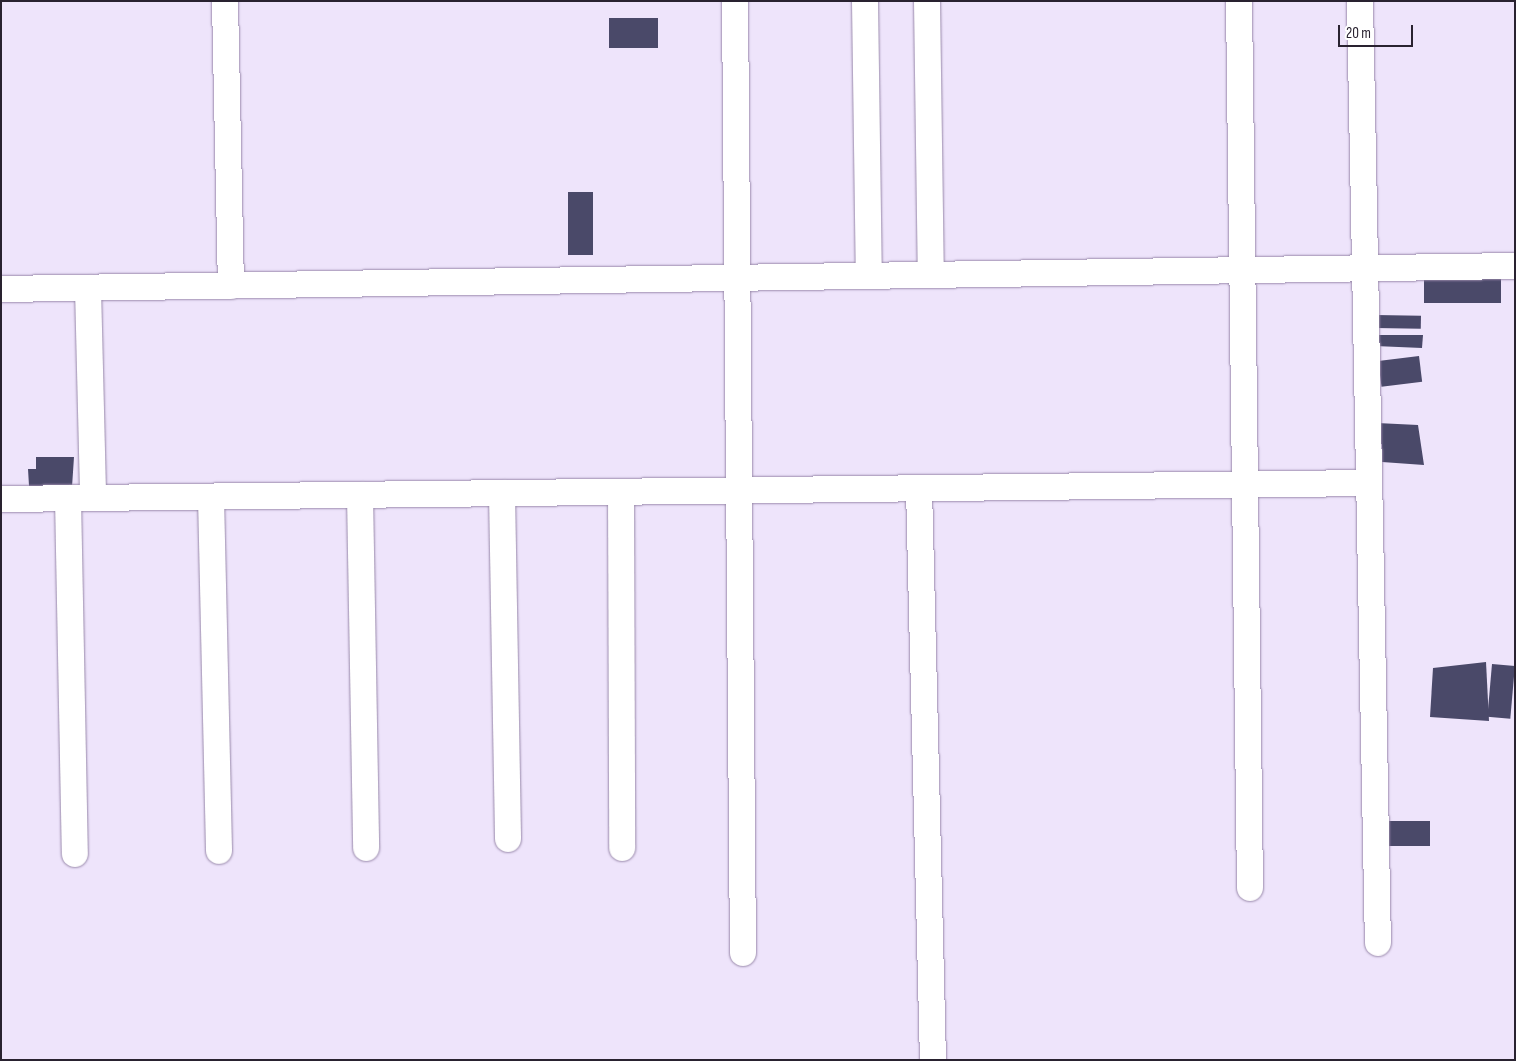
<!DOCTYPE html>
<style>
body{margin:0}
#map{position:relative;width:1516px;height:1061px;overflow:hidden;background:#eee4fb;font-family:"Sofia Sans Condensed",sans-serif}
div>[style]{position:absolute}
.building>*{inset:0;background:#4a4969;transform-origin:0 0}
.roads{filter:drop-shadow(0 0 1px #9888aa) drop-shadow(0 0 1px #9888aa)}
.minor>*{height:26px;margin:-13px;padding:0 13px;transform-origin:13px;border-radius:13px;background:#fff}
span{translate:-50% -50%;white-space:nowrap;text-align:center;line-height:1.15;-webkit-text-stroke:5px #fff;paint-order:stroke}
.frame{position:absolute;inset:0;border:2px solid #292230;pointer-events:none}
.scale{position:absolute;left:1338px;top:25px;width:75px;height:22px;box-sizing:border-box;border:2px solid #292230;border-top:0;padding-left:6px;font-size:15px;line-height:18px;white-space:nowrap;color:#292230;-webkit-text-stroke:4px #fff;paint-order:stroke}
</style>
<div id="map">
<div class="building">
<div style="left:609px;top:18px;width:49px;height:30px"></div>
<div style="left:568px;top:192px;width:25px;height:63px"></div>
<div style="left:1424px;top:279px;width:77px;height:24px"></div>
<div style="left:1376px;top:315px;width:45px;height:13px;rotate:1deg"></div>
<div style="clip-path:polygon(1375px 335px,1423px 335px,1422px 348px,1375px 346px)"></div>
<div style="left:1419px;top:356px;width:26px;height:41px;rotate:83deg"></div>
<div style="clip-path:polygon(1377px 423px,1418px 425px,1424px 465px,1382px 462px,1382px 444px,1377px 445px)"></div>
<div style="clip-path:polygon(36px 457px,74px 457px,72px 487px,29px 486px,28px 469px,36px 469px)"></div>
<div style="clip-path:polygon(1486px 662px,1489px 721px,1430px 717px,1433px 668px)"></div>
<div style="left:1492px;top:664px;width:23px;height:53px;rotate:5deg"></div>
<div style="left:1383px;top:821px;width:47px;height:25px"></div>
</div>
<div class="roads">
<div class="minor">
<div style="left:225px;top:1px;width:285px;rotate:88.8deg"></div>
<div style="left:735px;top:1px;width:952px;rotate:89.52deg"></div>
<div style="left:865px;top:1px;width:275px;rotate:89.2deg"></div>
<div style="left:927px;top:1px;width:274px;rotate:89.2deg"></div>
<div style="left:1239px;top:1px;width:887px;rotate:89.29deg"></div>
<div style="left:1360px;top:1px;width:942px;rotate:88.91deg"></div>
<div style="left:88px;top:288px;width:210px;rotate:88.6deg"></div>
<div style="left:1px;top:289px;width:1514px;rotate:-0.87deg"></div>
<div style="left:919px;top:488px;width:572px;rotate:88.6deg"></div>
<div style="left:621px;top:492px;width:356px;rotate:89.8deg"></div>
<div style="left:502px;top:493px;width:346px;rotate:89deg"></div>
<div style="left:360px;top:495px;width:353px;rotate:89deg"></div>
<div style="left:211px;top:497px;width:354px;rotate:88.7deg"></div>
<div style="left:68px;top:498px;width:356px;rotate:88.9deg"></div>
<div style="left:1px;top:499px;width:1368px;rotate:-0.67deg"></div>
</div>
</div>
<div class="frame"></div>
<div class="scale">20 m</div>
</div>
